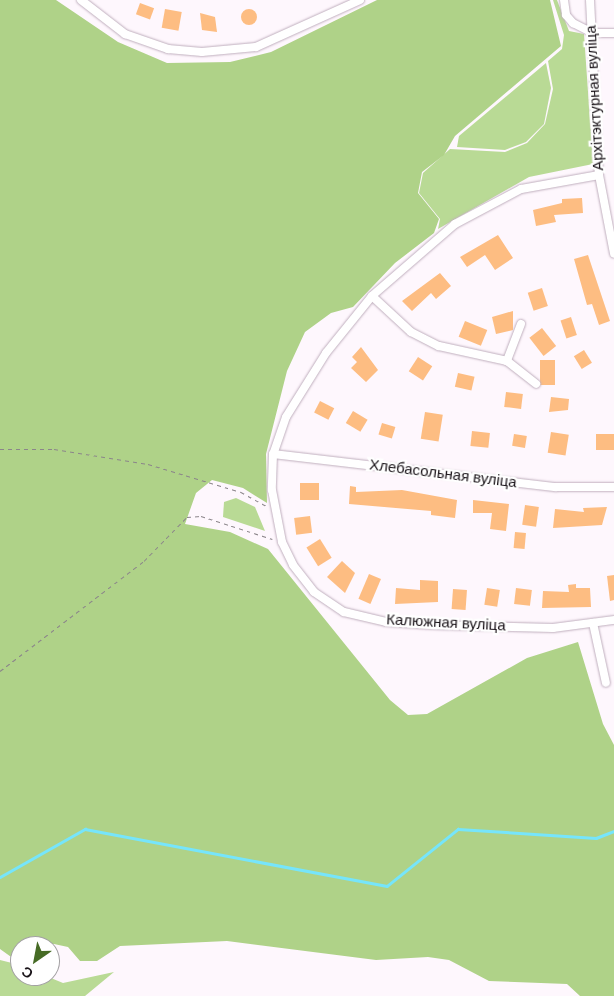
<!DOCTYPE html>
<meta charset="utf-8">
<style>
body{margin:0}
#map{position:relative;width:614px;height:996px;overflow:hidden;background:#fef7fd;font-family:"DM Sans",sans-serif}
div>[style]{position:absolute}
.green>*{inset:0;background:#b9da95}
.forest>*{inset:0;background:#afd288}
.stream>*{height:2.5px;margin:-1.25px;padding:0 1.25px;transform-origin:1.25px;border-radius:1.25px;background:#76e5fb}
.building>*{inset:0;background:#fdbd82;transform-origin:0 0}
.round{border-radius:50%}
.path>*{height:1px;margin-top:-0.5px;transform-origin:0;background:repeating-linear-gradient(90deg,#8b858a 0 4px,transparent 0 8px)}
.roads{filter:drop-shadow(0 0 1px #c0afbe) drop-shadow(0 0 1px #c0afbe)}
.minor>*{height:8px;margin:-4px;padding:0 4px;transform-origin:4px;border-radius:4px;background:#fff}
span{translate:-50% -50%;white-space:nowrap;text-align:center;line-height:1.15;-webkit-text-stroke:4.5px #fff;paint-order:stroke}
.street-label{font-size:15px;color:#191318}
.north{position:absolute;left:10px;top:936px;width:50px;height:50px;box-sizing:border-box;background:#fff;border:1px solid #a3a1a3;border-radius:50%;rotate:213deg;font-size:14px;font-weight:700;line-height:20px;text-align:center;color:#191318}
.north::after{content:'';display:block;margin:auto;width:18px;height:22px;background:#466b25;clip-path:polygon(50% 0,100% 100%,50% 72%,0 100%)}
</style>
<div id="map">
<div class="green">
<div style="clip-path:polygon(553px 0,557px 0,569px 31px,584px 34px,593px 164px,529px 177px,438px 229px,440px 219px,419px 193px,423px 173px,450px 149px,505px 152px,527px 143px,545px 124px,553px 89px,548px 61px,562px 49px,564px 35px)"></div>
<div style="clip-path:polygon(546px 63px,551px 88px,544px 124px,526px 142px,505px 150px,457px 147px,459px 136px)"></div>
<div style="clip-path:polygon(236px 498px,255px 507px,265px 531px,223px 517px,224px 502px)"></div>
<div style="clip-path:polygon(0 960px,20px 965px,20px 976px,46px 976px,63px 983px,114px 972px,85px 996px,0 996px)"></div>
</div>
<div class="forest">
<div style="clip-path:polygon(0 0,56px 0,118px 42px,167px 63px,230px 62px,271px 52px,377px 0,550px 0,561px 46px,455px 136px,444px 155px,422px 172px,418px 193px,439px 219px,434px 233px,395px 263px,353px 307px,331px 313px,305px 332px,287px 371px,266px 454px,267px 503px,243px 488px,212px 480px,196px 493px,185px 524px,230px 532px,268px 549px,390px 700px,408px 715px,427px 714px,527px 658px,578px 642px,603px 724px,614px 745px,614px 996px,580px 996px,567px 984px,489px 981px,449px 960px,428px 957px,376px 960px,227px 941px,120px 946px,97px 961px,80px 961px,68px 947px,54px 944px,20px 946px,20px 957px,14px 959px,0 949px)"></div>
</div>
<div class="stream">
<div style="left:0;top:877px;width:98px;rotate:-29.5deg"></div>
<div style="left:85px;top:829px;width:307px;rotate:10.7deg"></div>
<div style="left:387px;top:886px;width:91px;rotate:-38.8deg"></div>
<div style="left:458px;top:829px;width:138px;rotate:3.7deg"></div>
<div style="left:596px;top:838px;width:19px;rotate:-21deg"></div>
</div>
<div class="building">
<div style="left:140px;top:3px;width:15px;height:12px;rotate:20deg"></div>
<div class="round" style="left:241px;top:9px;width:16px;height:16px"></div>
<div style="left:165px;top:9px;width:17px;height:19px;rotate:10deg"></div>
<div style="clip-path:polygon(200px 13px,215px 17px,217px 32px,202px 30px)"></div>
<div style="clip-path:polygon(582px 198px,583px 213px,554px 215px,556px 222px,536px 226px,533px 210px,562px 203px,562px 199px)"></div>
<div style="clip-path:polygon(498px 235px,513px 258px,495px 270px,485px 255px,467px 267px,460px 257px)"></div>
<div style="clip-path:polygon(588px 255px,610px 321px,599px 325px,592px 304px,587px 305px,574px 259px)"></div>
<div style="clip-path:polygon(440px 273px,451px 286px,436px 299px,431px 293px,412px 311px,402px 301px)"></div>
<div style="left:542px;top:288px;width:19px;height:15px;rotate:72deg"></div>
<div style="clip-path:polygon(513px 311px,513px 330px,496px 334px,492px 317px)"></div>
<div style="left:571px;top:317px;width:19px;height:11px;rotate:72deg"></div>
<div style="left:465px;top:321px;width:24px;height:17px;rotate:22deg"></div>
<div style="left:542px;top:328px;width:23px;height:16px;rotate:52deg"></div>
<div style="clip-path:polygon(361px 347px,378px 370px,366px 382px,351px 368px,357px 362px,352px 357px)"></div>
<div style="left:584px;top:350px;width:15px;height:12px;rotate:58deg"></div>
<div style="left:418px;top:357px;width:17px;height:17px;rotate:33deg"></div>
<div style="left:540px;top:360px;width:15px;height:25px"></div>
<div style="left:458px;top:373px;width:17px;height:14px;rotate:13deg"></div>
<div style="left:506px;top:392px;width:17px;height:15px;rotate:7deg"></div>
<div style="clip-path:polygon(551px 397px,569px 399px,568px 410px,549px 412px)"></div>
<div style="left:320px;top:401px;width:16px;height:13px;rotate:27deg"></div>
<div style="left:353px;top:411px;width:17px;height:14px;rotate:31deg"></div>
<div style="left:425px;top:412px;width:18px;height:27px;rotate:9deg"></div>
<div style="left:382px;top:423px;width:14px;height:12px;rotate:17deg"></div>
<div style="left:472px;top:431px;width:18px;height:15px;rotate:6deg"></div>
<div style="left:551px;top:432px;width:18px;height:21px;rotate:9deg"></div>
<div style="left:514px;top:434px;width:13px;height:12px;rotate:9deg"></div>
<div style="left:614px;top:434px;width:16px;height:18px;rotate:90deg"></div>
<div style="left:300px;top:483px;width:19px;height:17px"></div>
<div style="clip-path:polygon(350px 486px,356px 487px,356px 492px,402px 490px,457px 500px,455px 518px,431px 515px,431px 511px,349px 504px)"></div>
<div style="clip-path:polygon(473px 500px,509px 504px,506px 531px,490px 529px,492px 513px,473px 513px)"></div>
<div style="left:525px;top:505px;width:14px;height:20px;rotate:8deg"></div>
<div style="clip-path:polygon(607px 507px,602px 525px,553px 528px,555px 509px,584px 512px,583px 508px)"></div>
<div style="left:310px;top:516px;width:17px;height:16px;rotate:83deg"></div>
<div style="left:515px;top:532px;width:11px;height:16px;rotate:5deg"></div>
<div style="left:320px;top:539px;width:22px;height:16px;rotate:58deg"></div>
<div style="clip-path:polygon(342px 561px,355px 573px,345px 593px,327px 577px)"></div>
<div style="left:369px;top:574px;width:13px;height:27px;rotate:23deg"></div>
<div style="clip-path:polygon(614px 575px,614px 600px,610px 601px,607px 576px)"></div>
<div style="clip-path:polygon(420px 580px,438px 581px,438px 602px,395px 604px,396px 588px,420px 590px)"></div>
<div style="clip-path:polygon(576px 584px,576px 588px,590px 588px,591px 607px,542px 608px,543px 591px,569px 592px,568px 585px)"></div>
<div style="left:487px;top:588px;width:13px;height:17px;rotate:9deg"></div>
<div style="left:516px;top:588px;width:16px;height:16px;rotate:7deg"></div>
<div style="left:453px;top:589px;width:14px;height:20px;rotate:4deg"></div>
</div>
<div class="path">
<div style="left:0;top:449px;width:54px"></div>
<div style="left:54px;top:449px;width:95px;rotate:9.1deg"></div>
<div style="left:148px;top:464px;width:97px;rotate:16.8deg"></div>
<div style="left:241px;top:492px;width:29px;rotate:29deg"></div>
<div style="left:0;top:671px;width:181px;rotate:-37.4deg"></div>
<div style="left:144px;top:561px;width:62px;rotate:-45.7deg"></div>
<div style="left:187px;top:517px;width:14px;rotate:-4deg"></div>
<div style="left:201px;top:516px;width:75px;rotate:17.9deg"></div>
</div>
<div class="roads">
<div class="minor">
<div style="left:81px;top:0;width:56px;rotate:37.7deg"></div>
<div style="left:125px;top:34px;width:46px;rotate:19.2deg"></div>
<div style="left:168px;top:49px;width:34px;rotate:5deg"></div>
<div style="left:202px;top:52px;width:54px;rotate:-5.3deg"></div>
<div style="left:256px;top:47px;width:114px;rotate:-24.3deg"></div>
<div style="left:564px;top:0;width:15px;rotate:82deg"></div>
<div style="left:566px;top:15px;width:11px;rotate:49deg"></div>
<div style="left:573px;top:23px;width:22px;rotate:27deg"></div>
<div style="left:593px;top:33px;width:21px"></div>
<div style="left:590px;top:0;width:175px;rotate:87.1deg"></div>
<div style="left:599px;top:175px;width:80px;rotate:79.2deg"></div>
<div style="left:599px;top:175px;width:79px;rotate:169.8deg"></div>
<div style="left:521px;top:189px;width:75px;rotate:152.1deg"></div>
<div style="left:455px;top:224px;width:110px;rotate:139.1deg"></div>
<div style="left:372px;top:296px;width:73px;rotate:128.9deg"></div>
<div style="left:326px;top:353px;width:75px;rotate:122deg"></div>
<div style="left:286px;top:417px;width:39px;rotate:109deg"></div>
<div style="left:273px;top:454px;width:36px;rotate:92deg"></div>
<div style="left:272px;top:490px;width:53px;rotate:79.1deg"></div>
<div style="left:282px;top:542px;width:25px;rotate:64deg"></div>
<div style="left:293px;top:565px;width:34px;rotate:52deg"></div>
<div style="left:314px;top:592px;width:36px;rotate:34deg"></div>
<div style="left:344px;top:612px;width:43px;rotate:13.4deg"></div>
<div style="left:386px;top:622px;width:47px;rotate:3.7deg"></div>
<div style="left:433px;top:625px;width:120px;rotate:1.4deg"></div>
<div style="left:553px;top:628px;width:62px;rotate:-7.5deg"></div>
<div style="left:372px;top:296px;width:53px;rotate:42.7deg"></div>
<div style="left:411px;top:332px;width:31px;rotate:27deg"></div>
<div style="left:439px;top:346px;width:70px;rotate:12.4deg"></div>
<div style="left:521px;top:324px;width:40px;rotate:111deg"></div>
<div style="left:507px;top:361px;width:37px;rotate:38deg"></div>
<div style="left:273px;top:454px;width:285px;rotate:6.7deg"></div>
<div style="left:556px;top:487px;width:58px"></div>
<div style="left:593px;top:623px;width:61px;rotate:77.8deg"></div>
</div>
</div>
<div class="street-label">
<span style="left:595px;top:98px;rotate:-93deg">Архітэктурная вуліца</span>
<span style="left:443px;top:474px;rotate:7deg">Хлебасольная вуліца</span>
<span style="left:446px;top:623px;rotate:3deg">Калюжная вуліца</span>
</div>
<div class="north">С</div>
</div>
